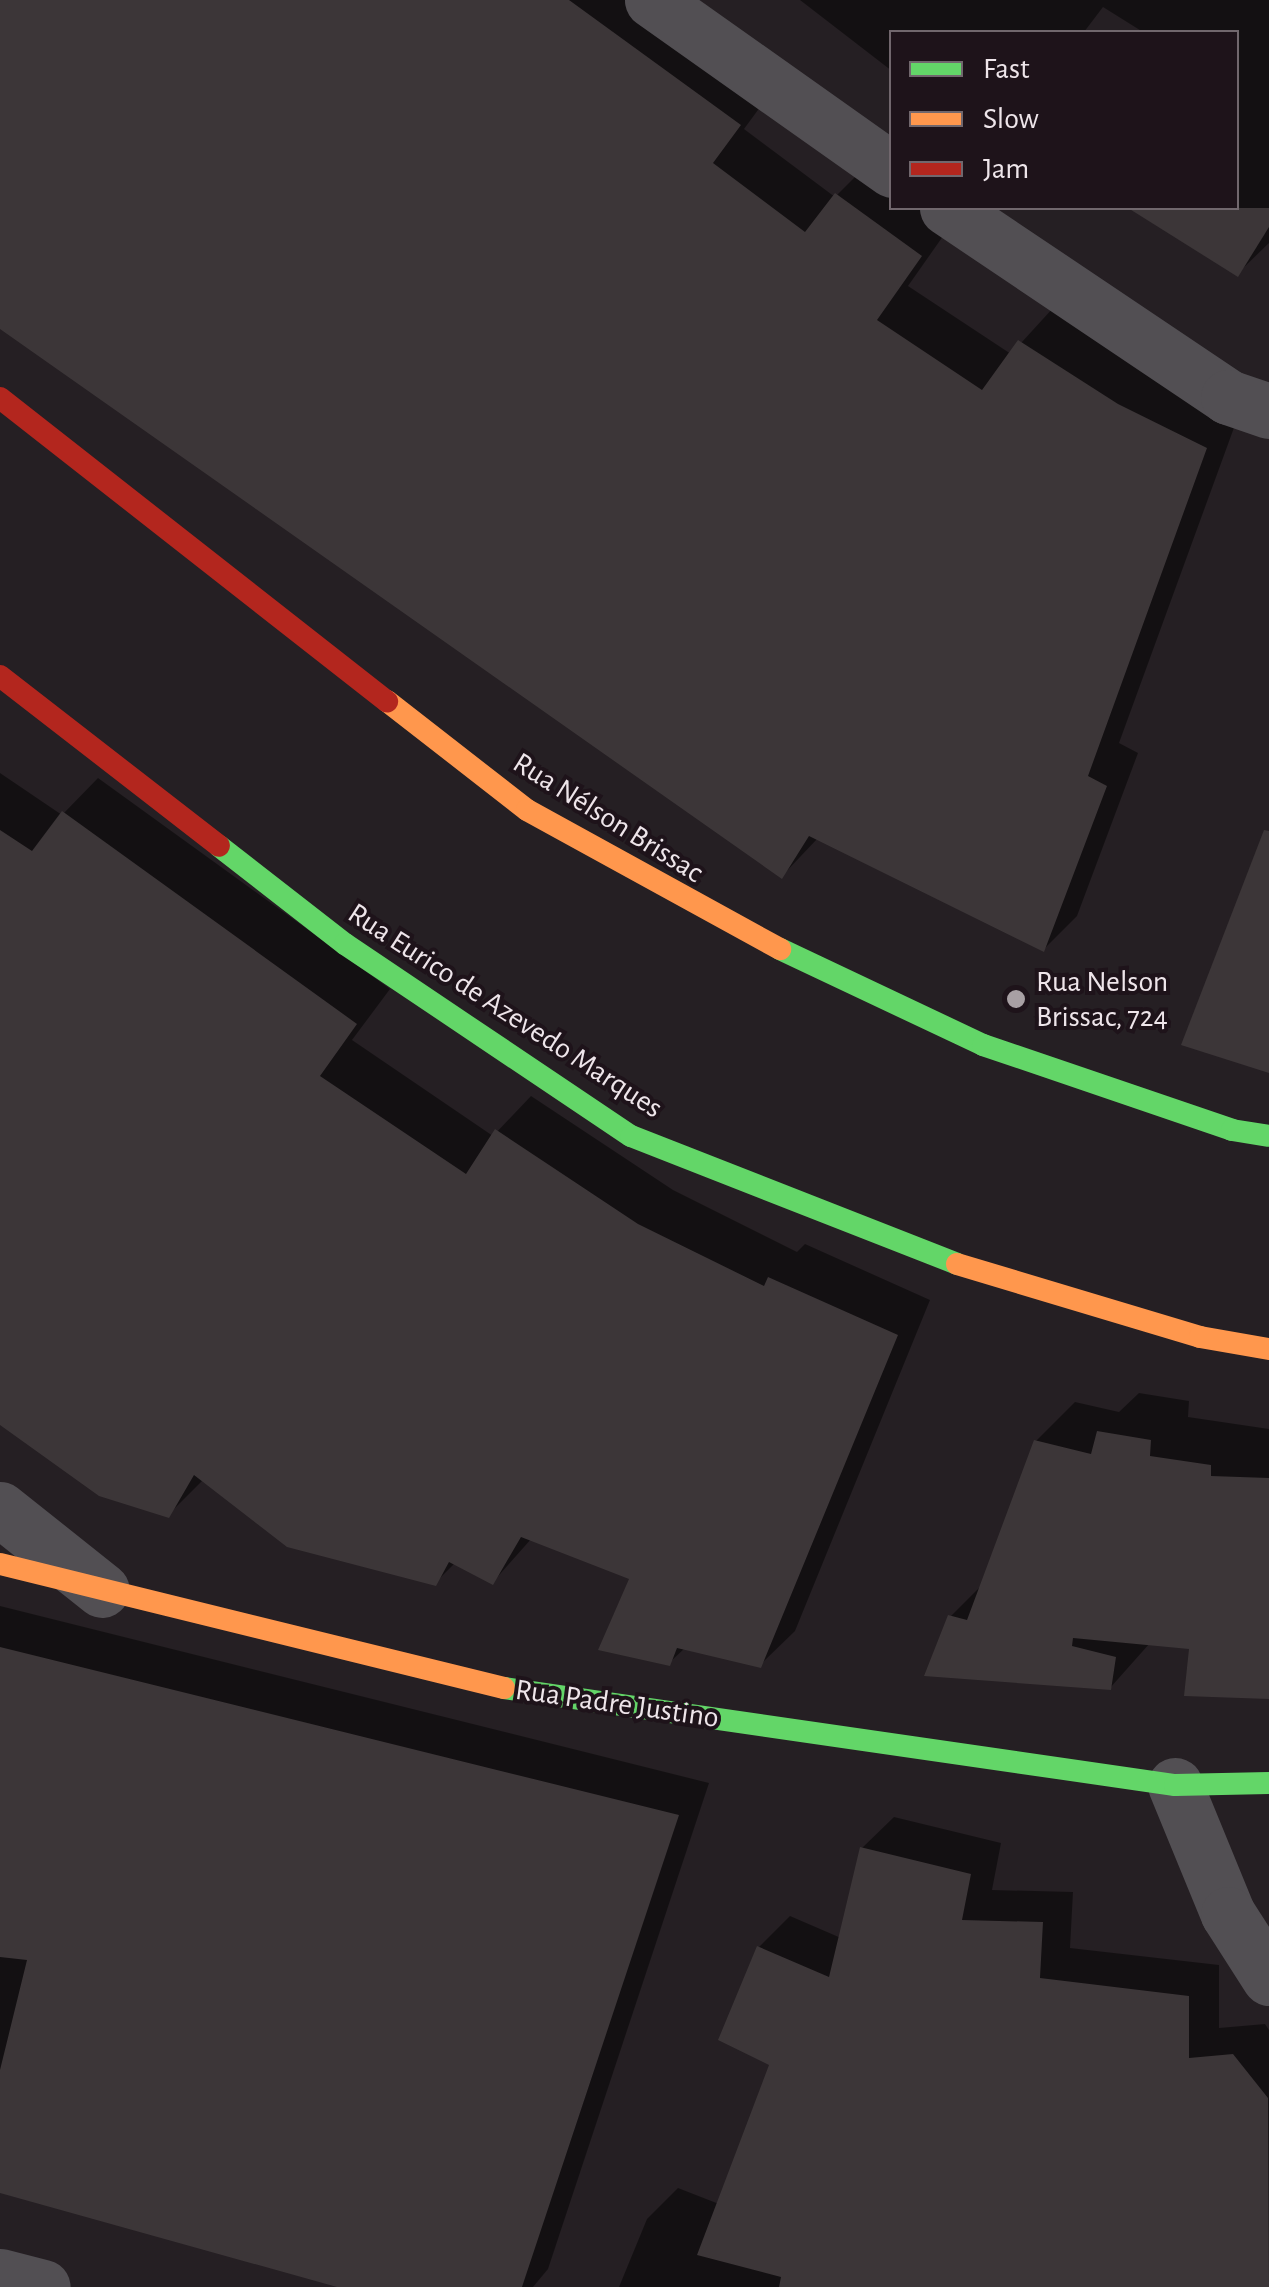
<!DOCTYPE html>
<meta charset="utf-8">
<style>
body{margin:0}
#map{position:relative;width:1269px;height:2287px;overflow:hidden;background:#251f23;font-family:"Alegreya Sans",sans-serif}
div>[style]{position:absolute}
.shadow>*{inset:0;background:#0007}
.building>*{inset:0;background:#3c3638}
.street>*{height:55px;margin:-27.5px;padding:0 27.5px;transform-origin:27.5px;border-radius:27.5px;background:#524f53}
.fast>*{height:22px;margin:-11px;padding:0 11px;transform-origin:11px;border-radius:11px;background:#63d668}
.slow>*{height:22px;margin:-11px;padding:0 11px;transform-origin:11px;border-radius:11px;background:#ff974d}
.jam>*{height:22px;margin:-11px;padding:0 11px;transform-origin:11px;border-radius:11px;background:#b3261e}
.dots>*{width:28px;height:28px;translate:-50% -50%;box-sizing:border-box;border:5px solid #1e131a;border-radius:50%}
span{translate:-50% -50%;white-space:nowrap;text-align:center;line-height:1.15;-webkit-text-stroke:8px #1e131a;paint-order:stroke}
.street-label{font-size:30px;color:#eee5ea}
.poi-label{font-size:30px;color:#eee5ea}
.left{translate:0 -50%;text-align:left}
.legend{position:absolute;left:889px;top:30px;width:350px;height:180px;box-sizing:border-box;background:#1e131a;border:2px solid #71676d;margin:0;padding:12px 18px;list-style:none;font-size:30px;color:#eee5ea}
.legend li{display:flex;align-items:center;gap:20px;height:50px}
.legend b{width:50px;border:2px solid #71676d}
</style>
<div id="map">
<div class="shadow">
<div style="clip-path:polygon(0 0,647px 0,772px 91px,744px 129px,835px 197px,870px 162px,892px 177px,892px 208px,933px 208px,953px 222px,908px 286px,1011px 354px,1053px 308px,1239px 414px,1119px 743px,1138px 753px,1077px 916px,1044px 949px,818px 838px,782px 876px,0 326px)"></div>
<div style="clip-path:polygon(800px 0,1269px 0,1269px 243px,1237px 274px,1159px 225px,1170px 208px,1236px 208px,1236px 32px,1143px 32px,1103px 7px,1084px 32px,892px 32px,892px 71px)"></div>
<div style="clip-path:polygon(0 773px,62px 815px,98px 778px,390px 989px,352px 1040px,493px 1136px,531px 1096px,673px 1190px,797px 1252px,805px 1244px,930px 1300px,795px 1631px,760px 1665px,685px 1648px,669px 1663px,632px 1578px,532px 1538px,493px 1582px,456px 1562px,435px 1583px,204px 1479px,168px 1515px,0 1420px)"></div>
<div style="clip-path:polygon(1139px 1393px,1189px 1401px,1188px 1417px,1269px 1429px,1269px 1697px,1192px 1647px,1150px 1643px,1110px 1688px,950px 1617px,984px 1583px,1036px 1441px,1075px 1402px,1119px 1412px)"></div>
<div style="clip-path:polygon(0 1606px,709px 1783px,548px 2269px,533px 2287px,356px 2287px,0 2192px)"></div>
<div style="clip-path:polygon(894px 1817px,1001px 1843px,992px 1890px,1073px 1892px,1070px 1948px,1219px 1965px,1219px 2028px,1265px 2024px,1269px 2030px,1269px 2287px,619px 2287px,647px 2219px,678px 2188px,719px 2204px,772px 2064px,759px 1947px,790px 1916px,841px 1938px,862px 1848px)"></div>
</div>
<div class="building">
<div style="clip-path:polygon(0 0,569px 0,741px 125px,713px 163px,805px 232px,835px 193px,922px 256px,877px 320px,982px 390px,1018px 340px,1118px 404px,1207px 448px,1088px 776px,1107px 786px,1044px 952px,809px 836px,782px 879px,0 329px)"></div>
<div style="clip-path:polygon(1128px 208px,1269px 208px,1269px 227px,1238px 277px)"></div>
<div style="clip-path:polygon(62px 811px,357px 1024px,320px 1076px,466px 1174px,495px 1129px,638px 1224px,764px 1286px,768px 1277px,898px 1335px,761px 1668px,677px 1648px,670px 1666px,598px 1650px,629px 1579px,521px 1537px,493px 1585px,449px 1562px,436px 1586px,287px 1547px,194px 1475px,169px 1518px,99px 1496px,0 1425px,0 830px,32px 851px)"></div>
<div style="clip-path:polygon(1264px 830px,1269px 831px,1269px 1073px,1181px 1045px)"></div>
<div style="clip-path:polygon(1097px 1431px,1151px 1440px,1150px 1456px,1211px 1465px,1211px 1476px,1269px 1478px,1269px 1699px,1184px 1696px,1189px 1649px,1073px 1638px,1072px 1646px,1116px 1657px,1111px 1690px,924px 1676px,948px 1615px,967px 1620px,1034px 1440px,1091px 1454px)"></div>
<div style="clip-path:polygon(0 1647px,679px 1815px,522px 2287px,337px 2287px,0 2193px,0 2070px,27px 1960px,0 1957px)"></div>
<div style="clip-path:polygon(860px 1847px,971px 1874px,962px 1920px,1043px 1922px,1040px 1978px,1189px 1996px,1189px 2058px,1233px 2054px,1268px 2098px,1269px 2287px,779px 2287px,781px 2277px,697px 2255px,769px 2065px,718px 2040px,757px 1946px,829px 1977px)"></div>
</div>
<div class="street">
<div style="left:652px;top:0;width:294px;rotate:35.3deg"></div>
<div style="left:947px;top:208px;width:339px;rotate:33.9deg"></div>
<div style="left:1228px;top:397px;width:43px;rotate:18.9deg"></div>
<div style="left:0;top:1509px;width:130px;rotate:38.5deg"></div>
<div style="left:1175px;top:1785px;width:139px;rotate:67.7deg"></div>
<div style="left:1228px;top:1914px;width:76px;rotate:57.4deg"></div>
<div style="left:0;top:2276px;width:44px;rotate:14.3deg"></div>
</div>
<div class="fast">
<div style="left:219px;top:846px;width:160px;rotate:37.9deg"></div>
<div style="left:345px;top:944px;width:344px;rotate:33.9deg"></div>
<div style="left:631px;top:1136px;width:350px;rotate:21.4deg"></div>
<div style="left:780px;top:949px;width:225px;rotate:25.3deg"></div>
<div style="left:983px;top:1045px;width:263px;rotate:18.8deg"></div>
<div style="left:1232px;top:1130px;width:37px;rotate:9deg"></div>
<div style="left:504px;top:1688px;width:678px;rotate:8.23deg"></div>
<div style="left:1175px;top:1785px;width:94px;rotate:-1.2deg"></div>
</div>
<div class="slow">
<div style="left:387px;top:701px;width:177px;rotate:37.9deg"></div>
<div style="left:527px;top:810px;width:289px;rotate:28.8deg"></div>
<div style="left:957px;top:1264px;width:254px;rotate:16.7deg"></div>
<div style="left:1200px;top:1337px;width:70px;rotate:9.9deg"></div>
<div style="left:0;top:1564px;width:519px;rotate:13.82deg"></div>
</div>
<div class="jam">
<div style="left:0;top:398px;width:492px;rotate:38.1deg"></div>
<div style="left:0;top:676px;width:277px;rotate:37.8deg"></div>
</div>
<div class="dots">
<div style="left:1016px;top:999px;background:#a8a0a4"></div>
</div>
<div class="street-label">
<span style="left:608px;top:818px;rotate:32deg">Rua Nélson Brissac</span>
<span style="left:505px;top:1011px;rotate:33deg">Rua Eurico de Azevedo Marques</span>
<span style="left:617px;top:1704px;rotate:8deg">Rua Padre Justino</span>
</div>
<div class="poi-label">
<span class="left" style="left:1036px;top:999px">Rua Nelson<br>Brissac, 724</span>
</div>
<ul class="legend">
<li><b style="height:12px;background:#63d668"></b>Fast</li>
<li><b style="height:12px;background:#ff974d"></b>Slow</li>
<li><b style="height:12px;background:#b3261e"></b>Jam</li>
</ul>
</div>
